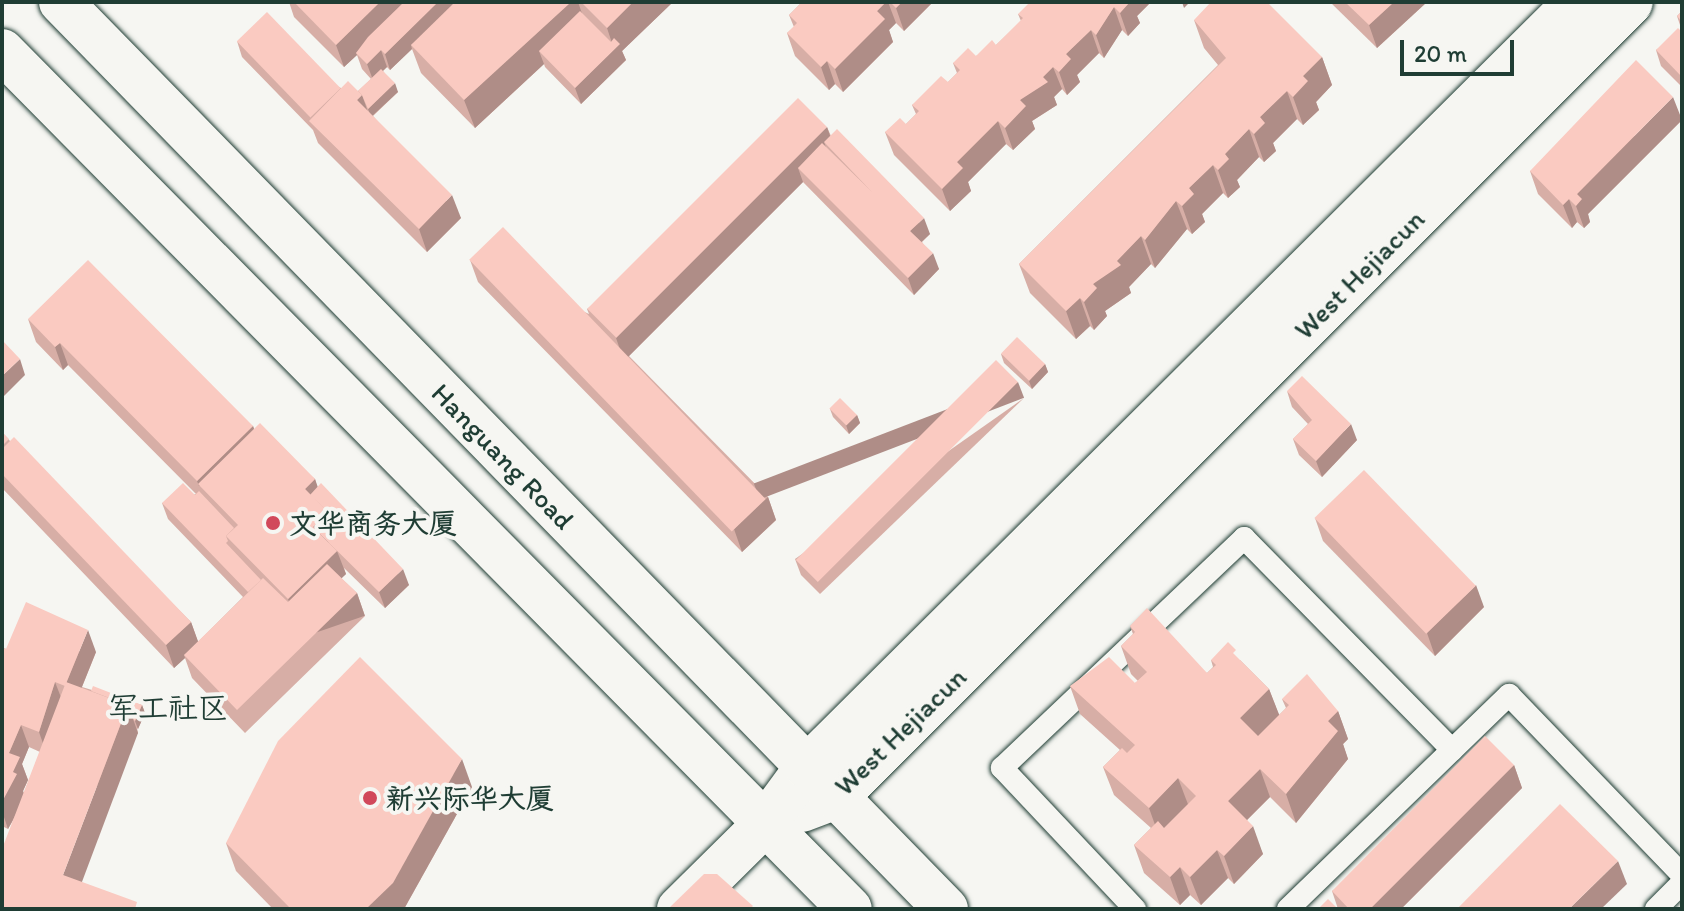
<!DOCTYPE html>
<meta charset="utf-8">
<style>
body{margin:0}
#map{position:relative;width:1684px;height:911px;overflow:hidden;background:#f6f6f2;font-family:Itim,"LXGW WenKai TC",sans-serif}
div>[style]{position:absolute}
.roads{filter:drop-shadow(0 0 2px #1f3d34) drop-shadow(0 0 2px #1f3d34)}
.service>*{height:22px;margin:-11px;padding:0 11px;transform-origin:11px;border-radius:11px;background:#f6f6f2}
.tertiary>*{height:44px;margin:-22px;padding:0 22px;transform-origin:22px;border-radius:22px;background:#f6f6f2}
.secondary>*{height:44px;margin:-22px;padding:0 22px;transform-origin:22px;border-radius:22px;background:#f6f6f2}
.wall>*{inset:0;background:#d7aea6}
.shaded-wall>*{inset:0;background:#af8d87;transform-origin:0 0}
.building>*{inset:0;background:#facac1;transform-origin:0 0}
.dots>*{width:22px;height:22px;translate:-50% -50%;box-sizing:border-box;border:4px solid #f6f6f2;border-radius:50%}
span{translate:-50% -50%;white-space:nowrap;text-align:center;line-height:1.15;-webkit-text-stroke:8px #f6f6f2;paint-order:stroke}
.street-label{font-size:28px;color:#1f3d34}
.poi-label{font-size:28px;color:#1f3d34;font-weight:700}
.left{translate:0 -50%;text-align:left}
.neighbourhood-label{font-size:30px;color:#1f3d34}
.frame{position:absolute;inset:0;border:4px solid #1f3d34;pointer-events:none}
.scale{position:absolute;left:1400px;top:40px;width:114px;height:36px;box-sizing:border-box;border:4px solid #1f3d34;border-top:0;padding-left:10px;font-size:24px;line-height:28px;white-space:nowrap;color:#1f3d34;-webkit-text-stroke:6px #f6f6f2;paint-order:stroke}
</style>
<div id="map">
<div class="roads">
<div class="service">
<div style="left:1135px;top:909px;width:194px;rotate:-133.3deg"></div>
<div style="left:1002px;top:768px;width:334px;rotate:-43.5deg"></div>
<div style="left:1244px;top:538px;width:297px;rotate:45.5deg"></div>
<div style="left:1288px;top:909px;width:308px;rotate:-44.1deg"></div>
<div style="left:1509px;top:695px;width:250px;rotate:46.1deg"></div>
<div style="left:1656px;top:909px;width:37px;rotate:-45deg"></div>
</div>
<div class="tertiary">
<div style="left:802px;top:810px;width:36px;rotate:-21deg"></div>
<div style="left:836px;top:797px;width:1124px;rotate:-45deg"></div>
<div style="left:679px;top:909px;width:122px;rotate:-44.7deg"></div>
<div style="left:766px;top:823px;width:69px;rotate:-53.8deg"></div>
<div style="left:807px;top:767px;width:1085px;rotate:-44.85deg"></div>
</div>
<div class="secondary">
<div style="left:61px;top:2px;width:1267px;rotate:45.7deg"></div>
<div style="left:2px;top:51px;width:1206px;rotate:45.34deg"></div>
</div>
</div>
<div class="wall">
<div style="clip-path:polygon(289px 2px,673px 2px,622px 51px,626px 60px,581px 104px,545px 67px,544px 64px,475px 128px,421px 73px,412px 49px,390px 70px,387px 67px,383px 71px,398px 92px,373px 116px,461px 218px,427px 252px,318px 143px,313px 130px,242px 57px,237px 41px,341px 88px,358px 91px,371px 79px,362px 69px,357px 55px,344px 67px,294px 17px)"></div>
<div style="clip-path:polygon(802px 2px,933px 2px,904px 31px,896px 23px,889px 30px,893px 42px,843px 92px,835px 84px,829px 90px,795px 56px,787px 33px,794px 27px,789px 15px)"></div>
<div style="clip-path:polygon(1330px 2px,1427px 2px,1377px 48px)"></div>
<div style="clip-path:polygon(1149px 4px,1137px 16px,1140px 23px,1128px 36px,1122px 30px,1104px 58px,1099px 53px,1077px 75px,1080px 82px,1067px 95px,1062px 89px,1054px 97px,1057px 105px,1032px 121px,1035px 129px,1013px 150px,1006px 144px,968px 182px,971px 191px,950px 211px,894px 155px,885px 132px,906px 124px,916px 114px,912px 105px,948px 82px,957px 73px,953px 63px,976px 56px,996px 45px,1021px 21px,1018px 14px)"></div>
<div style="clip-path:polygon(1682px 11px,1682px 31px,1677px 16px)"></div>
<div style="clip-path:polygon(1194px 20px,1322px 57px,1332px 85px,1316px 102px,1319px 110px,1303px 125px,1297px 119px,1273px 143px,1276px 151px,1264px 162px,1259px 157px,1237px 180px,1240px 187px,1228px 198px,1223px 193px,1202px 214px,1205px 222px,1192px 234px,1187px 229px,1155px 268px,1151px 264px,1129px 287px,1131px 293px,1105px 311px,1107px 316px,1094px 330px,1090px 326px,1076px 339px,1030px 293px,1019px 264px,1218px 65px,1204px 48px)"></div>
<div style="clip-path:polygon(1682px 32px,1682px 87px,1661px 66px,1656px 50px)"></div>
<div style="clip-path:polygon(1682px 120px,1588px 214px,1590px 222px,1584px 228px,1577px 222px,1572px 228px,1538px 194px,1530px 171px)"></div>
<div style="clip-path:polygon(827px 127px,831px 136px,930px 234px,922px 242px,939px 269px,914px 295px,803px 182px,629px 356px,768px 497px,776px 520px,742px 552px,478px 282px,470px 260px,589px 314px,587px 309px)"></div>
<div style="clip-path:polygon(28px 319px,253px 426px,254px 429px,315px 479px,317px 487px,409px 585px,385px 608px,344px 568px,346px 574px,341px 578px,357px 593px,365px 616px,245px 733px,192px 678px,185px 658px,174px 668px,2px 488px,2px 432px,10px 441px,191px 622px,198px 642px,243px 597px,168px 519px,162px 503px,196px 494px,68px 365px,63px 370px,36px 342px)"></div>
<div style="clip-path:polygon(1001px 354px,1045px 364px,1048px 372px,1032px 389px,1004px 363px)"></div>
<div style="clip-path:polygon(1287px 391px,1357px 440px,1322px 477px,1299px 455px,1293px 439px,1308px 424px,1292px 407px)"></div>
<div style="clip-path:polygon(1024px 398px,820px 594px,801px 575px,795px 559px)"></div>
<div style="clip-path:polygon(830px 409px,857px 415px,860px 423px,849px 434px,833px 417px)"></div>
<div style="clip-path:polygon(1315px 518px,1484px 607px,1435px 656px,1323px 541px)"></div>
<div style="clip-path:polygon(1130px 626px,1207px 673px,1213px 667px,1211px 660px,1240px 660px,1269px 689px,1279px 715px,1286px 708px,1282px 699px,1338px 711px,1348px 739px,1343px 744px,1348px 759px,1296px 823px,1270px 797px,1247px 820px,1263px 854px,1234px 884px,1228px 878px,1201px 905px,1190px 895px,1180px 905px,1144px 873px,1134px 845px,1151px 828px,1114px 795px,1103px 767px,1120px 750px,1080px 714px,1070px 686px,1135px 683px,1138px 681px,1131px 674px,1121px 646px,1133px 634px)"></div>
<div style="clip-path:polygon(evenodd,2px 647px,6px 649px,96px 652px,82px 687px,142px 705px,145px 713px,138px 729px,137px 728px,138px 733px,2px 909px,14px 819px,8px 829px,2px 826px,2px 647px,29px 747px,40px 752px,24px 793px,23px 791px,28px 780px,22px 764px,29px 747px)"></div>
<div style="clip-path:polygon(1514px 765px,1522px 788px,1401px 909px,1338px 909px,1332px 891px)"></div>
<div style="clip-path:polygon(472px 787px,404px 909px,273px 909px,236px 871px,226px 843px)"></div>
</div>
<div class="shaded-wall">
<div style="clip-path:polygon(380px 2px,411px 2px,356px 53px,357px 55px,344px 67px,336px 45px)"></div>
<div style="clip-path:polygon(438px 2px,461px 2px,411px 45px,412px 49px,390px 70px,385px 54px)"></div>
<div style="clip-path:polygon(571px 2px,578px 2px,586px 25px,539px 51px,544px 64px,475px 128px,464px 100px)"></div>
<div style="clip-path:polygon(633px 2px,673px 2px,622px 51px,626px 60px,581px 104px,575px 88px,614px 49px,607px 28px)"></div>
<div style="clip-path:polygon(886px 2px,888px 2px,896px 23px,889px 30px,893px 42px,843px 92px,835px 69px,877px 11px)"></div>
<div style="clip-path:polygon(902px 2px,933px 2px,904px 31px,896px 8px)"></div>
<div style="clip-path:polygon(1129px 2px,1149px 2px,1149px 4px,1137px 16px,1140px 23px,1128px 36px,1120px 13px)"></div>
<div style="clip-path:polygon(1182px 2px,1190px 2px,1184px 8px)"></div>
<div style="clip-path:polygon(1394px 2px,1427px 2px,1377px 48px,1369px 25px)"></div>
<div style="clip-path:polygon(1114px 7px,1122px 30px,1104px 58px,1096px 35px)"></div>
<div style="clip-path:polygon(1091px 30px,1099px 53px,1077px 75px,1080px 82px,1067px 95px,1059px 72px,1066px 54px)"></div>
<div style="clip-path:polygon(381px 50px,387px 67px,373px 80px,367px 64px)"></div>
<div style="clip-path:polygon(1322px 57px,1332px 85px,1316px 102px,1319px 110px,1303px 125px,1293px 97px,1303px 76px)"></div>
<div style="clip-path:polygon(827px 61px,835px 84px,829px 90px,821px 67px)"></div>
<div style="clip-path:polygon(1053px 67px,1062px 89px,1054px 97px,1057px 105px,1032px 121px,1035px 129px,1013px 150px,1005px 128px,1020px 100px)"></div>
<div style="clip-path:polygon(395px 83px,398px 92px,371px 117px,368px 109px)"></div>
<div style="clip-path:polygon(1287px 91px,1297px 119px,1273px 143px,1276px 151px,1264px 162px,1254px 134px,1260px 117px)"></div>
<div style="clip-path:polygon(362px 95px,370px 118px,357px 100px)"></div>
<div style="clip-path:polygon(1673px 97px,1682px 120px,1588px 214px,1590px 222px,1584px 228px,1576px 206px,1577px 194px)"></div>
<div style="clip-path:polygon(998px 121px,1006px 144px,968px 182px,971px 191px,950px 211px,942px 189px,957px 162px)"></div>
<div style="clip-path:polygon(827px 127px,835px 150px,824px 142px,829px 156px,798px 168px,803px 182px,624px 361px,616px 338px)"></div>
<div style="clip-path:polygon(1249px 129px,1259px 157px,1237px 180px,1240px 187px,1228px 198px,1218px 170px,1225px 154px)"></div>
<div style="clip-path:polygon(1213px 165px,1223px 193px,1202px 214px,1205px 222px,1192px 234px,1182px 206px,1189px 188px)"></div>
<div style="clip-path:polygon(452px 195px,461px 218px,427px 252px,419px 229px)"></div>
<div style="clip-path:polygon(1569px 199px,1577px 222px,1572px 228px,1563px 205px)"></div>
<div style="clip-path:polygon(1176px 201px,1187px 229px,1155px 268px,1145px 240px)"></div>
<div style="clip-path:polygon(924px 218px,930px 234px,916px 247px,910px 231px)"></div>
<div style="clip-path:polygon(1141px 236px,1151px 264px,1129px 287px,1131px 293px,1105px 311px,1107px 316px,1094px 330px,1084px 302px,1093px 284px)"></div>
<div style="clip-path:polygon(933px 253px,939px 269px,914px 295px,908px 278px)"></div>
<div style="clip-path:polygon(1080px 298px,1090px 326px,1076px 339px,1066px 311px)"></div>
<div style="clip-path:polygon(60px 343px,68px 365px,63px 370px,55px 347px)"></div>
<div style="clip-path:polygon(20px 359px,25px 375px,2px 398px,2px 376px)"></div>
<div style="clip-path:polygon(1045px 364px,1048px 372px,1032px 389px,1029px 381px)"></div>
<div style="left:1018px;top:382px;width:17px;height:283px;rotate:69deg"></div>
<div style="clip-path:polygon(857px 415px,860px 423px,849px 434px,846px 425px)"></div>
<div style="clip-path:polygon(1351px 424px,1357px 440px,1322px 477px,1316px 461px)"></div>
<div style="clip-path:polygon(253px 426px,261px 449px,199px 486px,197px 481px)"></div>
<div style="clip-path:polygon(315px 479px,323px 502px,319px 506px,305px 489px)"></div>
<div style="clip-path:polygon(768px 497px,776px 520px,742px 552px,734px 529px)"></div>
<div style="clip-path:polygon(328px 512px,336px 535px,328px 543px,313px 527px)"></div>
<div style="clip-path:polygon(337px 551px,346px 574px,297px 622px,288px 599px)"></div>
<div style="clip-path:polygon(403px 569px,409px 585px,385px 608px,379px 592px)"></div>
<div style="clip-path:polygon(1476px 585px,1484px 607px,1435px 656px,1427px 633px)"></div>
<div style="left:357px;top:593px;width:24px;height:168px;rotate:71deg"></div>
<div style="clip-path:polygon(191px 622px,199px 644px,184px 655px,185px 658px,174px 668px,166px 645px)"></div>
<div style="clip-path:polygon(88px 630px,96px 652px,73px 709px,65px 686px)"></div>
<div style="clip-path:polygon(55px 682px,64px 705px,47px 755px,39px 732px)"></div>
<div style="clip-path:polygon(1269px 689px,1280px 717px,1251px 746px,1240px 718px)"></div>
<div style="clip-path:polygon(128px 705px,138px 733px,74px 903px,63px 875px)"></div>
<div style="clip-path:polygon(142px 705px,145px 713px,138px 729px,135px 721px)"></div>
<div style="clip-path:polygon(1338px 711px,1348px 739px,1343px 744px,1348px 759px,1296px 823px,1286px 794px,1328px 721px)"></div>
<div style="clip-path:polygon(21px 725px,29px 747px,22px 764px,28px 780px,23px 791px,25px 797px,8px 829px,2px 811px,2px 802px,9px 753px)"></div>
<div style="clip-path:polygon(462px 759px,472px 787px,404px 909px,366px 909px)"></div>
<div style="clip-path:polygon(1514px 765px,1522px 788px,1401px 909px,1370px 909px)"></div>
<div style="clip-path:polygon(1260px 769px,1270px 797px,1238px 829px,1228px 801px)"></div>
<div style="clip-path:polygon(1178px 778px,1189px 807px,1159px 836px,1149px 808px)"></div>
<div style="clip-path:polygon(1253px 826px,1263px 854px,1234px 884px,1224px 856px)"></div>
<div style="clip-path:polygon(1217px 850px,1228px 878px,1201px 905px,1190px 877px)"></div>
<div style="clip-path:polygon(1618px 861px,1627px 884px,1601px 909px,1569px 909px)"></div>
<div style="clip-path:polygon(1180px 867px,1190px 895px,1180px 905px,1170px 877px)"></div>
</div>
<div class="building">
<div style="clip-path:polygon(294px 2px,380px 2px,336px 45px)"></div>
<div style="clip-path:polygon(404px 2px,438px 2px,385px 54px,381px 50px,367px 64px,356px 53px,368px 37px)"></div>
<div style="clip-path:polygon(455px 2px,571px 2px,464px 100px,411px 45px)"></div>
<div style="clip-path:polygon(581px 2px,633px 2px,607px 28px)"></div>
<div style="clip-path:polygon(802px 2px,886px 2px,877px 11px,885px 19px,835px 69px,827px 61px,821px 67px,787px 33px,797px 23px,789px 15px)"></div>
<div style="clip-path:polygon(890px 2px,902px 2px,896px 8px)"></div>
<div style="clip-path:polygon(1030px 2px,1130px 2px,1120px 13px,1114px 7px,1096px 35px,1091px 30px,1066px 54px,1071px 59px,1059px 72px,1053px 67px,1043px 77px,1048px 82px,1020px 100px,1026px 106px,1005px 128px,998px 121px,957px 162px,963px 168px,942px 189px,885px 132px,900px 118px,906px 124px,919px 111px,912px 105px,941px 76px,948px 82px,960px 70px,953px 63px,968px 48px,976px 56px,992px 40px,996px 45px,1023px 18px,1018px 14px)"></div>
<div style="clip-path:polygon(1211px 2px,1267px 2px,1322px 57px,1303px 76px,1308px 81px,1293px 97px,1287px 91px,1260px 117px,1265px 123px,1254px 134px,1249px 129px,1225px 154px,1229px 159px,1218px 170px,1213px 165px,1189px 188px,1194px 194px,1182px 206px,1176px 201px,1145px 240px,1141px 236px,1117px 261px,1121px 265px,1093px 284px,1097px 288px,1084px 302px,1080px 298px,1066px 311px,1019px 264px,1226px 58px,1194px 20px)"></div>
<div style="clip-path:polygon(1345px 2px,1394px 2px,1369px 25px)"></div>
<div style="clip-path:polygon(580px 11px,611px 42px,614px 38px,620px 44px,575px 88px,539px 51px)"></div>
<div style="clip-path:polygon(1682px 11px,1682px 22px,1677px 16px)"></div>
<div style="left:267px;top:12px;width:106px;height:42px;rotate:46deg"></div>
<div style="clip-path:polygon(1678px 28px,1682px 32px,1682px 77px,1656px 50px)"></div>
<div style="clip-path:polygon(1636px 60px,1673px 97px,1577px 194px,1582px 199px,1576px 206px,1569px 199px,1563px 205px,1530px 171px)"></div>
<div style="clip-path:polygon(381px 69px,395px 83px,368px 109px,362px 95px,358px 91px)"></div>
<div style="clip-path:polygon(348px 81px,362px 95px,357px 100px,452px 195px,419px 229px,309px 121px)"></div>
<div style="left:798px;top:98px;width:41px;height:298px;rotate:45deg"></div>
<div style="clip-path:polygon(837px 129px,924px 218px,910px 231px,933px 253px,908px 278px,798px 168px,822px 143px,872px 192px,824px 142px)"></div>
<div style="left:503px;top:227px;width:378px;height:47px;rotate:46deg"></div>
<div style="clip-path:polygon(88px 260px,253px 426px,197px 481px,60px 343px,55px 347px,28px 319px)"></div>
<div style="left:1017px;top:337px;width:39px;height:23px;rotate:44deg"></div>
<div style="clip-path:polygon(2px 340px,20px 359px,2px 376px)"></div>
<div style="left:996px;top:360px;width:31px;height:283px;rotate:45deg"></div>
<div style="clip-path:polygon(1302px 376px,1351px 424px,1316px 461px,1293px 439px,1312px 420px,1287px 391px)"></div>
<div style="left:840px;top:398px;width:24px;height:15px;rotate:45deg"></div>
<div style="clip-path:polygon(260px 423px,315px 479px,305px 489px,328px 512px,313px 527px,337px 551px,288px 599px,226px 536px,238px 525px,198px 484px)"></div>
<div style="clip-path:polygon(2px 432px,9px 439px,2px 446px)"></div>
<div style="clip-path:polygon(14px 437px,191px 622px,166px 645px,2px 474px,2px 449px)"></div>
<div style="left:1364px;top:470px;width:161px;height:69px;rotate:46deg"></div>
<div style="clip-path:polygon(183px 483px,195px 495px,199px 491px,234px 528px,226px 536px,228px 541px,226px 543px,261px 580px,248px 592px,162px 503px)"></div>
<div style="clip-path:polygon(321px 483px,403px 569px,379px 592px,319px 533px,332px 520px,328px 512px,310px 495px)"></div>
<div style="clip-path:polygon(327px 564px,357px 593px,237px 710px,184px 655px,263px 578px,288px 602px)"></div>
<div style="clip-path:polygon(26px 602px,88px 630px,65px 686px,55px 682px,39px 732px,21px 725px,9px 753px,20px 757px,13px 772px,17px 774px,2px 802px,2px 647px,6px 649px)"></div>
<div style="clip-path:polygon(1147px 608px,1207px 673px,1216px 665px,1211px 660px,1228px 642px,1236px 650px,1233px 653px,1269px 689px,1240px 718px,1258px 736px,1289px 705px,1282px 699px,1307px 674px,1338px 711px,1328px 721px,1338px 731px,1286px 794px,1260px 769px,1228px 801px,1253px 826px,1224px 856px,1217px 850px,1190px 877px,1180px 867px,1170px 877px,1134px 845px,1158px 821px,1164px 828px,1196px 796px,1178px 778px,1149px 808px,1103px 767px,1122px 748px,1127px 753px,1135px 745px,1070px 686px,1109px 657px,1135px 683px,1147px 672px,1121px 646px,1135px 632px,1130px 626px)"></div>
<div style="clip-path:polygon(360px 657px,462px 759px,393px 883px,366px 909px,291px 909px,226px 843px,278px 741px)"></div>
<div style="clip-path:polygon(66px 682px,128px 705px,63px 875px,137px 902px,135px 909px,2px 909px,2px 849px)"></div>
<div style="clip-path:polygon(93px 686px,142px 705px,135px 721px,134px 720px,128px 705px,91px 691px)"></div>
<div style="clip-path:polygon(1485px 736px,1514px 765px,1370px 909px,1349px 909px,1332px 891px)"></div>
<div style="clip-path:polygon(1560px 804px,1618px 861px,1569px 909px,1457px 909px)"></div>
<div style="clip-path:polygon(704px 874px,717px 874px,753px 906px,750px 909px,668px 909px)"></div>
<div style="clip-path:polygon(1328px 899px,1338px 909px,1318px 909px)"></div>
</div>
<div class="dots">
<div style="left:273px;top:523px;background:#d1495b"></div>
<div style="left:370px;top:798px;background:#d1495b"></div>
</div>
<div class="street-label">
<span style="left:1359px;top:274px;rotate:-45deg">West Hejiacun</span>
<span style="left:503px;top:456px;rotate:46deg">Hanguang Road</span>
<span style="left:900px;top:731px;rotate:-44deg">West Hejiacun</span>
</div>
<div class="poi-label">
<span class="left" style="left:289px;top:523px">文华商务大厦</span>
<span class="left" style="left:386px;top:798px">新兴际华大厦</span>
</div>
<div class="neighbourhood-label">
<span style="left:168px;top:708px">军工社区</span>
</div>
<div class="frame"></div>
<div class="scale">20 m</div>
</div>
